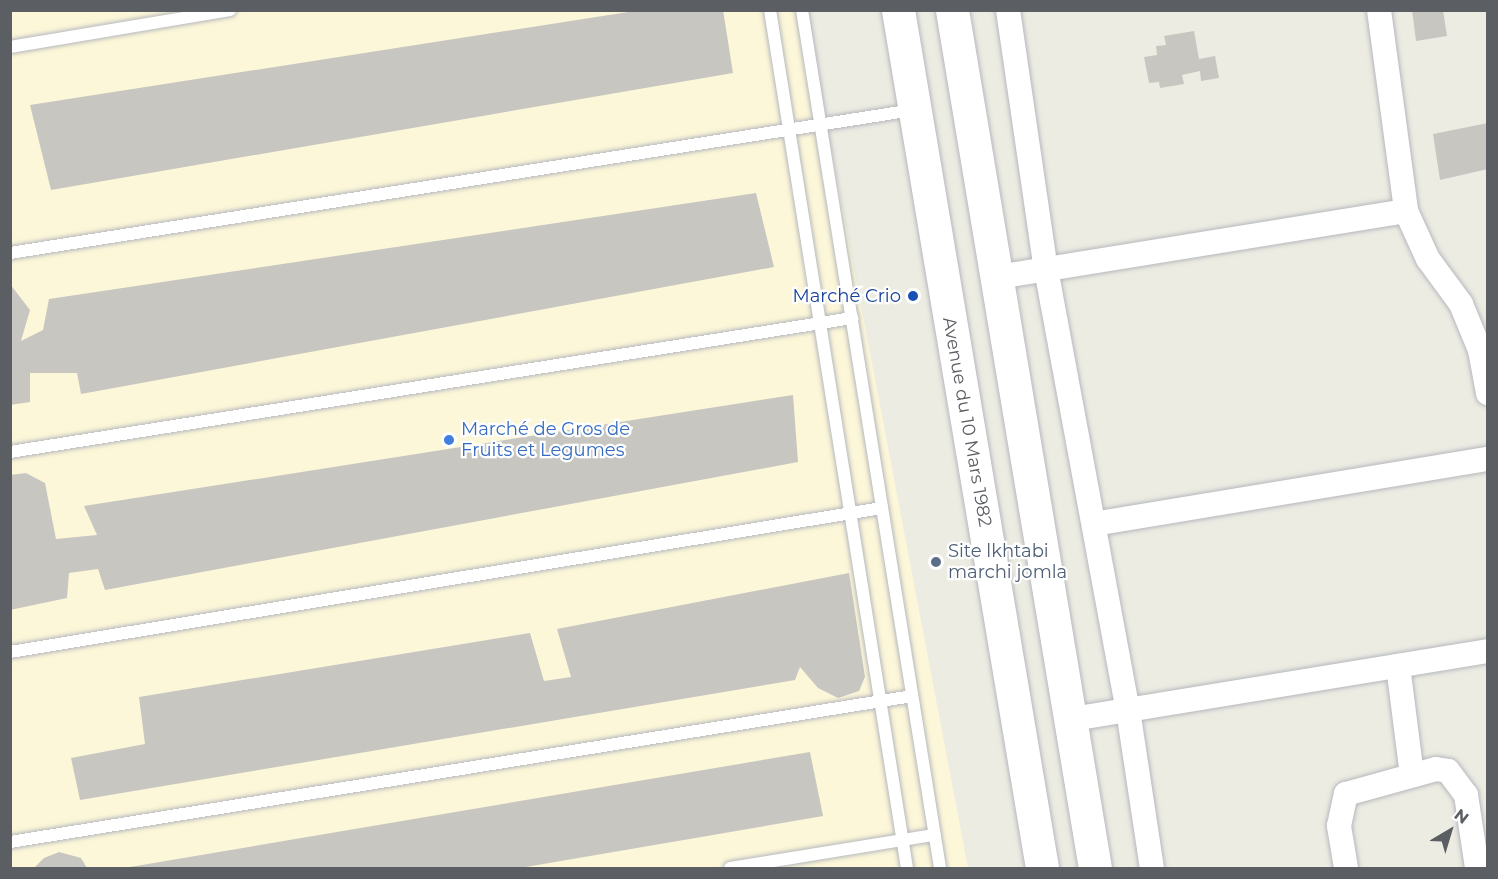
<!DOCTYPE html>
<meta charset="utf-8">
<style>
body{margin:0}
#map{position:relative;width:1498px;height:879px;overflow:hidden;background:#edece3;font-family:Montserrat,sans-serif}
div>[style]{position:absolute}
.commercial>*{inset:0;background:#fcf7d9}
.building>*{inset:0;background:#c8c6c0}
.roads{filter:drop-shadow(0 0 2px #b6b8bd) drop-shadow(0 0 2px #b6b8bd)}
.lane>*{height:12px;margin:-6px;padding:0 6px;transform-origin:6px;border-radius:6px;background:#fff}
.street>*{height:24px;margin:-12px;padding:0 12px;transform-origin:12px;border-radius:12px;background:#fff}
.secondary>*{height:33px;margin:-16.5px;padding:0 16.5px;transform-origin:16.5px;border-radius:16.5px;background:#fff}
.dots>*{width:16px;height:16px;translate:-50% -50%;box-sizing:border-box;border:3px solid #fff;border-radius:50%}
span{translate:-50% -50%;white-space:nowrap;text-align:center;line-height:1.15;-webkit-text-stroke:4.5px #fff;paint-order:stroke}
.transit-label{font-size:18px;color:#164399}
.right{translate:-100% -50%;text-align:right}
.street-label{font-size:18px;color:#5b5e63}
.shop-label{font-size:18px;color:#366cbe}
.left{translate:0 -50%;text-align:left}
.service-label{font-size:18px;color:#4e5e75}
.frame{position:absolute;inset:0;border:12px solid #5b5e63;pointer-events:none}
.north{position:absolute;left:1420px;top:801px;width:60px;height:60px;-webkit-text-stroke:4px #fff;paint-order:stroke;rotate:38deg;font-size:16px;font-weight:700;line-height:24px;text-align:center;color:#5b5e63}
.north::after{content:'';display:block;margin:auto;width:21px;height:27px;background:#5b5e63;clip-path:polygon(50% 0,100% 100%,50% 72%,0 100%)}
</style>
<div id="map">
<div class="commercial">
<div style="clip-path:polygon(10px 11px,805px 11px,968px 868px,11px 868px)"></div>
</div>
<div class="building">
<div style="clip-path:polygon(641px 10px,723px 10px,733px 73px,51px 190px,30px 105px)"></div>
<div style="clip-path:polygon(1412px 10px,1443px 10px,1447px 36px,1416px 41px)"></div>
<div style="clip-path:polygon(1194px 31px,1199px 59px,1215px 56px,1219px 78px,1201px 81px,1200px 71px,1182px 75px,1184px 84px,1160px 88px,1159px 82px,1149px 83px,1144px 57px,1157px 55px,1156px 46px,1166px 45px,1164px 36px)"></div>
<div style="clip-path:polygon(1488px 123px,1488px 169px,1440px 180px,1433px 134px)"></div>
<div style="clip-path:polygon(756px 193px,774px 267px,81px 394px,77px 373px,30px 373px,30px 402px,10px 405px,10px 284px,30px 310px,21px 341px,43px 330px,49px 299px)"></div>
<div style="clip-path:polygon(793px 395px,798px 462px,105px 590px,98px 569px,69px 573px,67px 598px,10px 610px,10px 475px,26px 473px,45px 483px,56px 539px,97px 535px,84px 506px)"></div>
<div style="clip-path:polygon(849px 573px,865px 677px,859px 691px,838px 698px,818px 688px,800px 667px,795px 680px,80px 800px,71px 758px,145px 744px,139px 697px,530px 633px,544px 681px,571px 677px,557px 629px)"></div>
<div style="clip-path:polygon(810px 752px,823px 816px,520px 868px,124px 868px)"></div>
<div style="clip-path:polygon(59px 852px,81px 858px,87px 868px,34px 868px,44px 858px)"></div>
</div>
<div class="roads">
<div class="lane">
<div style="left:770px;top:10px;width:869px;rotate:80.93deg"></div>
<div style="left:802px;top:10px;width:869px;rotate:80.86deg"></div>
<div style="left:10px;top:47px;width:223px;rotate:-9.5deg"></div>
<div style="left:10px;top:253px;width:914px;rotate:-9deg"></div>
<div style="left:10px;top:452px;width:853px;rotate:-9.04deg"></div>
<div style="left:10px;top:652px;width:884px;rotate:-9.38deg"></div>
<div style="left:10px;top:842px;width:914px;rotate:-9.19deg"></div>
<div style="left:730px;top:868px;width:207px;rotate:-9.2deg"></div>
</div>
<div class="street">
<div style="left:1008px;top:10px;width:262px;rotate:81.7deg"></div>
<div style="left:1046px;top:269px;width:449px;rotate:79.5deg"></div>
<div style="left:1128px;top:710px;width:160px;rotate:81.4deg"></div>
<div style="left:1379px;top:10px;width:203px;rotate:82.3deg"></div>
<div style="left:1406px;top:211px;width:53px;rotate:65.4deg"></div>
<div style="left:1428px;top:259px;width:56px;rotate:53.7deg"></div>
<div style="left:1461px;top:304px;width:50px;rotate:67.6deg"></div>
<div style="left:1480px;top:350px;width:44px;rotate:79.5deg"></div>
<div style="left:998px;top:277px;width:413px;rotate:-9.2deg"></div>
<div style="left:1094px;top:524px;width:399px;rotate:-9.4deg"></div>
<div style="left:1398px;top:666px;width:110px;rotate:82.7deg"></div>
<div style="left:1073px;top:719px;width:421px;rotate:-9.3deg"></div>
<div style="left:1346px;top:868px;width:43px;rotate:-99.5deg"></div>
<div style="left:1339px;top:826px;width:33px;rotate:-78deg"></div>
<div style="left:1346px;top:794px;width:93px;rotate:-15.5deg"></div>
<div style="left:1436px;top:769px;width:12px;rotate:9deg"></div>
<div style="left:1448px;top:771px;width:30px;rotate:53deg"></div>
<div style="left:1466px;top:795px;width:74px;rotate:81.4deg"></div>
</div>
<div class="secondary">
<div style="left:898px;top:10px;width:870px;rotate:80.47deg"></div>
<div style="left:952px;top:10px;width:870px;rotate:80.54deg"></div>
</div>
</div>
<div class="dots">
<div style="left:913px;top:296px;background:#1a4fb4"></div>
<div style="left:449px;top:440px;background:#3f7fe0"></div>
<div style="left:936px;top:562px;background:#5c6f8a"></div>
</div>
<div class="transit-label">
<span class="right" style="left:901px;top:296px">Marché Crio</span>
</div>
<div class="street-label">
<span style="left:967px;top:422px;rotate:80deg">Avenue du 10 Mars 1982</span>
</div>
<div class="shop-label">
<span class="left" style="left:461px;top:440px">Marché de Gros de<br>Fruits et Legumes</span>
</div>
<div class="service-label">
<span class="left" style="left:948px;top:562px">Site lkhtabi<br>marchi jomla</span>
</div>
<div class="frame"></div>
<div class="north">N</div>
</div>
